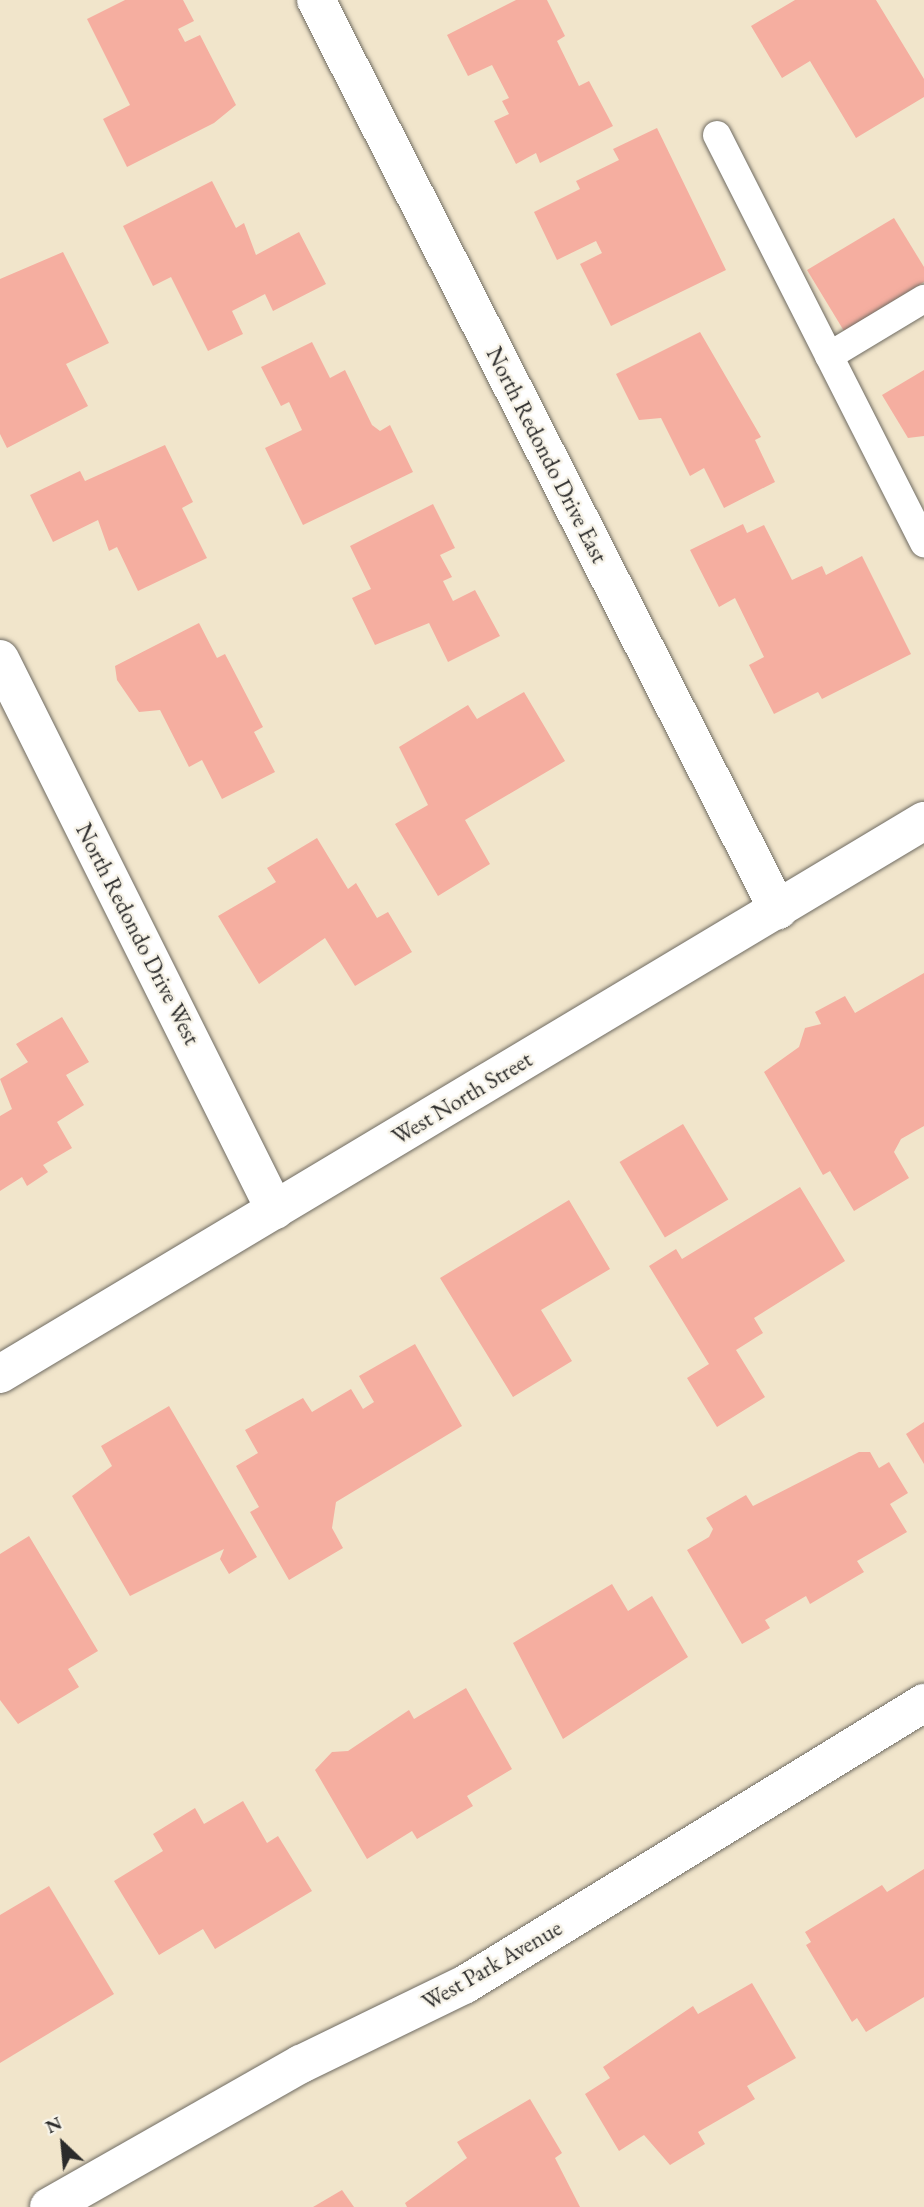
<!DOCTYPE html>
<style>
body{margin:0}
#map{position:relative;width:924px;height:2207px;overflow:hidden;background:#f1e5cb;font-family:"EB Garamond",serif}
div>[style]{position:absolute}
.building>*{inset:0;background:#f5aea0;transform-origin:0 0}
.roads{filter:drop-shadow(0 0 2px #706c63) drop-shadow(0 0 2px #706c63)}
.service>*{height:28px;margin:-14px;padding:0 14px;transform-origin:14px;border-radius:14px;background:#fff}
.minor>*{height:38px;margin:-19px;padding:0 19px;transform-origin:19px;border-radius:19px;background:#fff}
.tertiary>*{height:38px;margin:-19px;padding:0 19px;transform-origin:19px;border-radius:19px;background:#fff}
span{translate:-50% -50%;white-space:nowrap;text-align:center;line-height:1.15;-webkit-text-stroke:5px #f7f3e8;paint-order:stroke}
.street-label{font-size:23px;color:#2b2b2b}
.north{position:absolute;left:28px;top:2109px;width:70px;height:70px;-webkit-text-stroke:5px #f7f3e8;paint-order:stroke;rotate:334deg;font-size:19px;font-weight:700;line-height:28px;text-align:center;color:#2b2b2b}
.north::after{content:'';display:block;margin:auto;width:24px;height:32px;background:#2b2b2b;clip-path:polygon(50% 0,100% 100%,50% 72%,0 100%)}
</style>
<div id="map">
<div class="building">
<div style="clip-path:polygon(125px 0,183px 0,194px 21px,178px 29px,185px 42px,200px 35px,236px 105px,214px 123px,127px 167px,103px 119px,130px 105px,87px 19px)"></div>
<div style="clip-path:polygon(516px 0,547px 0,565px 36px,557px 41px,579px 86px,589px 81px,613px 126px,540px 163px,536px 153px,516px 164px,494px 121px,509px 114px,502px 101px,509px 98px,492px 65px,468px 76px,447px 35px)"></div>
<div style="clip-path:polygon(795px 0,876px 0,924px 79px,924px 97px,856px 138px,810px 61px,782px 78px,751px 26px)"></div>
<div style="clip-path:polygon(657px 128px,726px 270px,611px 326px,580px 264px,602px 253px,596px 241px,557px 260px,534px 212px,580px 189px,576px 181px,619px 160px,613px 149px)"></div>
<div style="clip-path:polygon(212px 181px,236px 228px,244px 223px,256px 255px,299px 232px,326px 284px,273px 311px,265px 294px,232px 311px,243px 334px,208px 351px,171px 277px,153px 286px,123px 226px)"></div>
<div style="clip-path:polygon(894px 218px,924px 267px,924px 282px,844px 331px,807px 270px)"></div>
<div style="clip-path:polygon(63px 252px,109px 343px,66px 364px,88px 406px,7px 448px,0 434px,0 279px)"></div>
<div style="clip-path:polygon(700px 332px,761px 437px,755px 440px,775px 482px,724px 508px,704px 468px,690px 476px,661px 418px,639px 420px,616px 374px)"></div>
<div style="clip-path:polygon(312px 342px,330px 378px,345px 370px,372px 425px,380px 431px,390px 425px,413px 472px,303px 525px,265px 448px,302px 430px,289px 402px,281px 406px,261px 367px)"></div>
<div style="clip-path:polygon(924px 370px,924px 436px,908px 438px,882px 395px)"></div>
<div style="clip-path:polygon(165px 445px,193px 502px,182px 508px,207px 558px,138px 591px,117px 547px,109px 551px,98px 520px,53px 542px,30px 495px,80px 471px,85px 481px)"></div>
<div style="clip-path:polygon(433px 504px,455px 548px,440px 555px,452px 577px,443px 581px,453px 601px,475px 590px,500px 636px,448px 662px,429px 623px,375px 645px,352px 598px,371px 589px,350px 546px)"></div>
<div style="clip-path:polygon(743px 524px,747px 533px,764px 525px,792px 580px,822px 566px,826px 575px,862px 556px,911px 654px,822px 699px,818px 692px,774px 714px,749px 665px,764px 657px,735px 598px,719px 607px,690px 550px)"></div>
<div style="clip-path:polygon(199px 623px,217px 658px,225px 654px,263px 727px,254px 732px,275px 772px,222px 799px,202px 760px,189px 767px,160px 710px,139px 712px,117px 680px,115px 666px)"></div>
<div style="clip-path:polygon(524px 692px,565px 761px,465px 820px,490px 864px,438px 896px,395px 824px,428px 805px,399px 747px,468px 705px,477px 719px)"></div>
<div style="clip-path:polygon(317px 838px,348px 889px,356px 883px,377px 918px,388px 912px,412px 952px,355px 986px,325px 938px,259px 984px,218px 916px,276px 882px,267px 868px)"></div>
<div style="clip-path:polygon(924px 973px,924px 1126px,901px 1139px,894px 1152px,909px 1178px,854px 1211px,830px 1171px,823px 1175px,764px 1072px,799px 1047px,805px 1028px,821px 1024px,815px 1012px,845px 996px,855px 1013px)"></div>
<div style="clip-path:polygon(62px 1017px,89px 1062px,66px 1075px,84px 1105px,57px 1122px,72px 1148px,43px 1165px,48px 1172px,27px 1186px,22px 1177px,0 1191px,0 1116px,12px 1109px,0 1079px,28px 1062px,16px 1044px)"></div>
<div style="left:683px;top:1124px;width:88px;height:74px;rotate:59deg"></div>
<div style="clip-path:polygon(800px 1187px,845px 1261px,754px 1318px,763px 1333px,736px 1350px,765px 1397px,717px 1427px,687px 1378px,709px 1364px,649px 1266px,676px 1249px,682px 1259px)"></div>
<div style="clip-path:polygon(569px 1200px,610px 1269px,541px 1310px,572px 1361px,513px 1397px,440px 1278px)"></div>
<div style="clip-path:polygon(415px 1344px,462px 1426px,336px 1502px,332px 1528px,343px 1548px,289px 1580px,250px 1512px,259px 1507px,236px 1466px,258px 1453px,245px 1430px,303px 1398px,312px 1412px,351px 1389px,363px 1409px,374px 1402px,359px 1376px)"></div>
<div style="clip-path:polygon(169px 1406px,257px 1557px,229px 1574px,220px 1559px,224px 1549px,130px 1596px,72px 1496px,112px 1466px,101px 1446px)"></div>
<div style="clip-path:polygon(924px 1422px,924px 1464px,906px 1434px)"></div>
<div style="clip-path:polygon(859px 1452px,870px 1452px,879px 1468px,889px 1462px,908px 1493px,890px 1504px,907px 1532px,857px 1561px,864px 1572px,810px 1604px,806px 1596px,765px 1620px,770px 1628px,742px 1644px,687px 1550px,709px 1537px,713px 1529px,706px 1518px,746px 1495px,753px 1506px)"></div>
<div style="clip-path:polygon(29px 1536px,98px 1651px,68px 1669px,79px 1687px,18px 1724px,0 1700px,0 1554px)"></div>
<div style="clip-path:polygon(612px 1584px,628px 1611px,652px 1596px,688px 1657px,563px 1739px,513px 1643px)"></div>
<div style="clip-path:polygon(466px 1688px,512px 1769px,467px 1796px,473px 1806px,417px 1839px,412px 1831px,367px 1859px,315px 1770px,332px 1752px,348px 1751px,409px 1710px,414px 1719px)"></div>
<div style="clip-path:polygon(243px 1801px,267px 1843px,278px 1836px,312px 1891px,215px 1949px,203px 1929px,159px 1955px,114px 1881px,163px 1851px,153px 1834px,195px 1808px,204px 1824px)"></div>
<div style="clip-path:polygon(924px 1869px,924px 1997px,866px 2032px,857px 2018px,852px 2022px,806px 1945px,811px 1942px,805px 1932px,882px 1885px,887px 1892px)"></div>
<div style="clip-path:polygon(49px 1886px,114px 1994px,0 2063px,0 1915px)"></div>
<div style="clip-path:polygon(752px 1983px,796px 2058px,747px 2086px,755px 2099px,698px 2132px,705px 2144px,670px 2165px,644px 2135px,619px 2151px,585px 2094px,610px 2078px,603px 2067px,693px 2006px,698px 2014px)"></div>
<div style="clip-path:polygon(530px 2099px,562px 2153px,555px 2158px,580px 2207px,407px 2207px,405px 2203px,467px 2158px,457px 2142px)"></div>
<div style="clip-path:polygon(342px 2190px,354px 2207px,313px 2207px)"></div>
</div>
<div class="roads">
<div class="service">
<div style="left:717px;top:135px;width:458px;rotate:63.1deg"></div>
<div style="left:829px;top:356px;width:111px;rotate:-31deg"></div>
</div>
<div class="minor">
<div style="left:316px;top:0;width:1021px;rotate:63.08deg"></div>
<div style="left:0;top:659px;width:616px;rotate:63.48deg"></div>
<div style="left:49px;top:2207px;width:290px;rotate:-29.6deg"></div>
<div style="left:301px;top:2064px;width:181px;rotate:-25.9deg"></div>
<div style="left:464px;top:1985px;width:540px;rotate:-31.51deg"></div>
</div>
<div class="tertiary">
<div style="left:0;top:1374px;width:1077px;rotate:-30.9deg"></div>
</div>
</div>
<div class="street-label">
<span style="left:547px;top:455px;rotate:63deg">North Redondo Drive East</span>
<span style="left:138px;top:934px;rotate:63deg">North Redondo Drive West</span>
<span style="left:462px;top:1098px;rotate:-31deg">West North Street</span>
<span style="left:492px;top:1965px;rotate:-30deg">West Park Avenue</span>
</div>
<div class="north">N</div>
</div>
